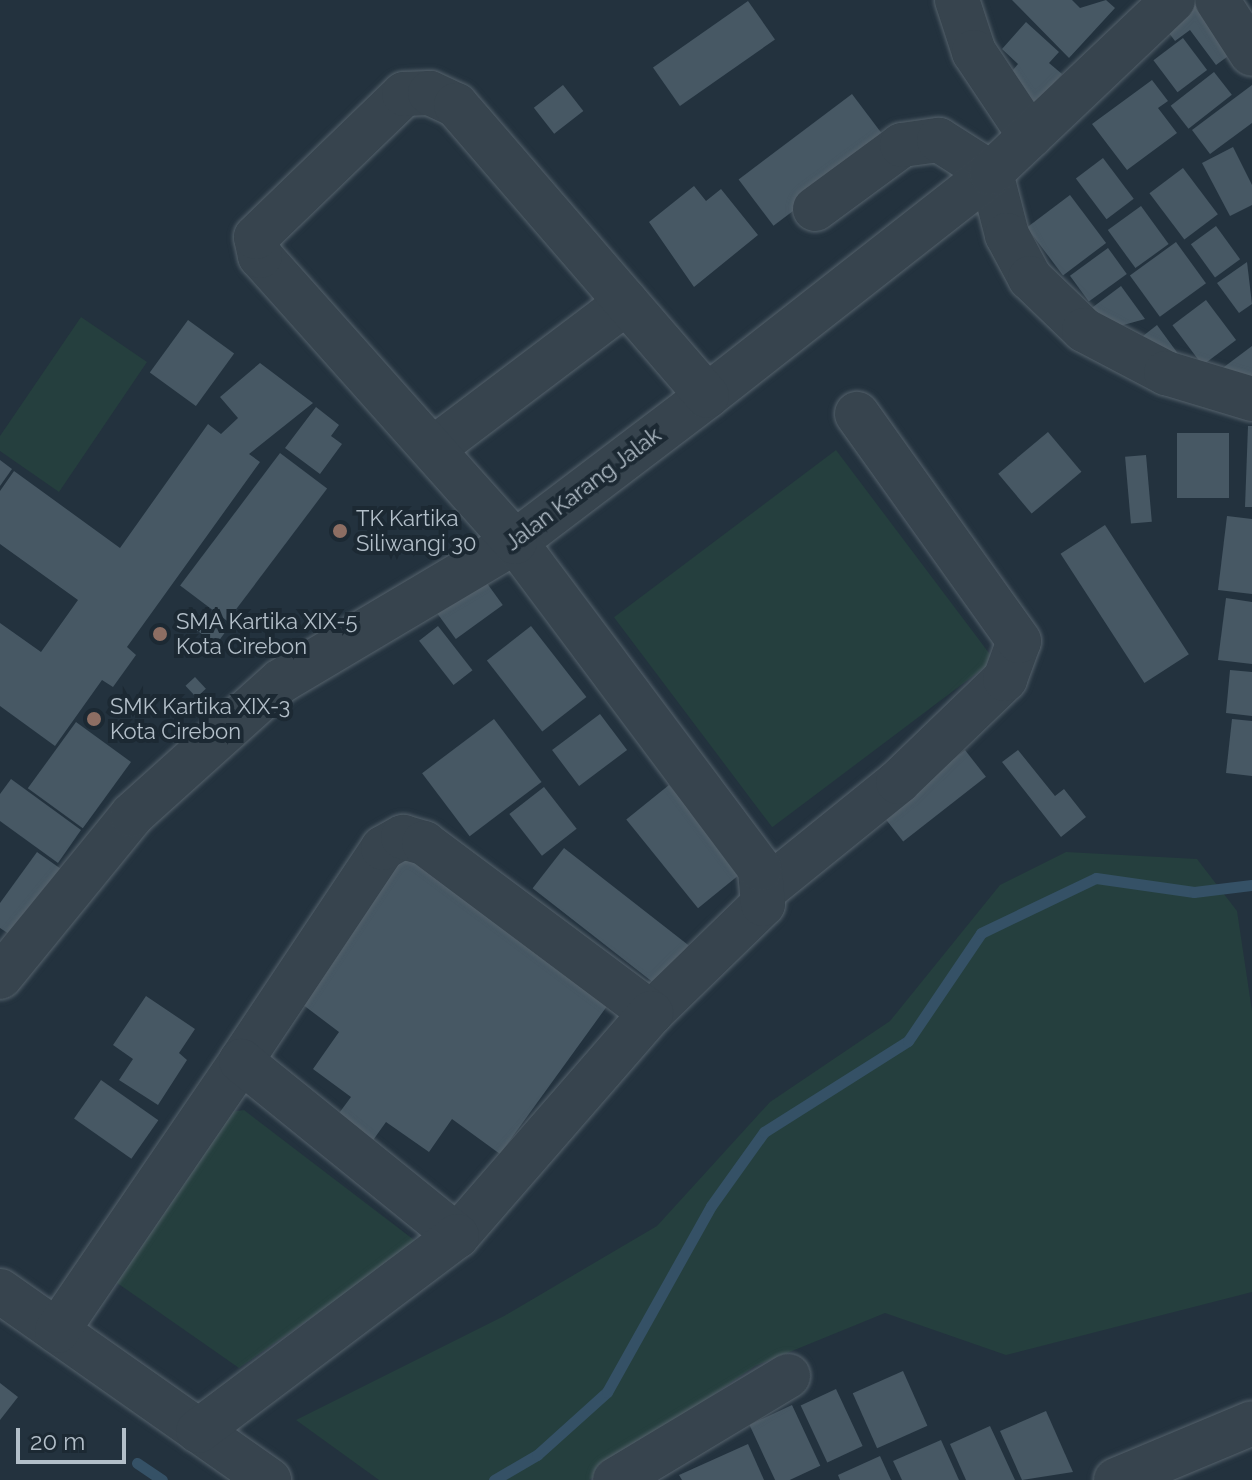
<!DOCTYPE html>
<style>
body{margin:0}
#map{position:relative;width:1252px;height:1480px;overflow:hidden;background:#23323e;font-family:Raleway,sans-serif}
div>[style]{position:absolute}
.green>*{inset:0;background:#253f3e;transform-origin:0 0}
.stream>*{height:11px;margin:-5.5px;padding:0 5.5px;transform-origin:5.5px;border-radius:5.5px;background:#355166}
.building>*{inset:0;background:#475864;transform-origin:0 0}
.roads{filter:drop-shadow(0 0 2px #55626c) drop-shadow(0 0 2px #55626c)}
.minor>*{height:44px;margin:-22px;padding:0 22px;transform-origin:22px;border-radius:22px;background:#37444e}
.dots>*{width:22px;height:22px;translate:-50% -50%;box-sizing:border-box;border:4px solid #1c2933;border-radius:50%}
span{translate:-50% -50%;white-space:nowrap;text-align:center;line-height:1.15;-webkit-text-stroke:8px #1c2933;paint-order:stroke}
.street-label{font-size:22px;color:#b3bfc9}
.poi-label{font-size:22px;color:#b3bfc9}
.left{translate:0 -50%;text-align:left}
.scale{position:absolute;left:16px;top:1428px;width:110px;height:36px;box-sizing:border-box;border:4px solid #b3bfc9;border-top:0;padding-left:10px;font-size:24px;line-height:28px;white-space:nowrap;color:#b3bfc9;-webkit-text-stroke:6px #1c2933;paint-order:stroke}
</style>
<div id="map">
<div class="green">
<div style="clip-path:polygon(81px 317px,147px 362px,59px 492px,0 451px,0 436px)"></div>
<div style="left:836px;top:450px;width:263px;height:278px;rotate:53deg"></div>
<div style="clip-path:polygon(1066px 852px,1197px 859px,1237px 911px,1252px 1011px,1252px 1292px,1006px 1355px,885px 1313px,755px 1366px,589px 1480px,379px 1480px,296px 1420px,504px 1316px,657px 1226px,770px 1102px,890px 1021px,1000px 885px)"></div>
<div style="clip-path:polygon(244px 1110px,418px 1243px,239px 1368px,110px 1278px,224px 1113px)"></div>
</div>
<div class="stream">
<div style="left:137px;top:1463px;width:30px;rotate:34deg"></div>
<div style="left:494px;top:1480px;width:50px;rotate:-30.2deg"></div>
<div style="left:537px;top:1455px;width:94px;rotate:-42deg"></div>
<div style="left:607px;top:1392px;width:213px;rotate:-60.8deg"></div>
<div style="left:711px;top:1206px;width:91px;rotate:-54.4deg"></div>
<div style="left:764px;top:1132px;width:170px;rotate:-32.3deg"></div>
<div style="left:908px;top:1041px;width:130px;rotate:-55.9deg"></div>
<div style="left:981px;top:933px;width:127px;rotate:-25.6deg"></div>
<div style="left:1096px;top:878px;width:99px;rotate:8.1deg"></div>
<div style="left:1194px;top:892px;width:58px;rotate:-6.9deg"></div>
</div>
<div class="building">
<div style="clip-path:polygon(1012px 0,1072px 0,1080px 8px,1106px 0,1115px 8px,1069px 58px)"></div>
<div style="clip-path:polygon(1186px 0,1204px 0,1239px 48px,1216px 65px,1190px 30px,1175px 41px,1160px 21px)"></div>
<div style="left:748px;top:1px;width:47px;height:116px;rotate:55deg"></div>
<div style="clip-path:polygon(1026px 22px,1059px 52px,1049px 63px,1062px 74px,1032px 108px,1003px 82px,1018px 64px,1002px 49px)"></div>
<div style="left:1183px;top:38px;width:40px;height:37px;rotate:53deg"></div>
<div style="left:1214px;top:72px;width:29px;height:55px;rotate:52deg"></div>
<div style="clip-path:polygon(1152px 80px,1168px 101px,1158px 108px,1177px 133px,1127px 170px,1092px 124px)"></div>
<div style="left:563px;top:85px;width:33px;height:37px;rotate:52deg"></div>
<div style="clip-path:polygon(1252px 85px,1252px 123px,1210px 154px,1192px 130px)"></div>
<div style="left:852px;top:94px;width:58px;height:142px;rotate:53deg"></div>
<div style="clip-path:polygon(1233px 147px,1252px 185px,1252px 205px,1230px 216px,1202px 163px)"></div>
<div style="left:1103px;top:158px;width:51px;height:34px;rotate:53deg"></div>
<div style="left:1183px;top:168px;width:58px;height:42px;rotate:53deg"></div>
<div style="clip-path:polygon(694px 186px,706px 201px,721px 189px,758px 235px,694px 287px,649px 222px)"></div>
<div style="left:1070px;top:195px;width:60px;height:54px;rotate:53deg"></div>
<div style="left:1141px;top:206px;width:47px;height:41px;rotate:54deg"></div>
<div style="left:1216px;top:226px;width:41px;height:31px;rotate:54deg"></div>
<div style="left:1176px;top:242px;width:51px;height:57px;rotate:54deg"></div>
<div style="left:1108px;top:248px;width:32px;height:47px;rotate:54deg"></div>
<div style="clip-path:polygon(1247px 262px,1252px 304px,1239px 313px,1217px 283px)"></div>
<div style="clip-path:polygon(1121px 286px,1145px 319px,1109px 329px,1085px 313px)"></div>
<div style="left:1206px;top:300px;width:50px;height:42px;rotate:53deg"></div>
<div style="left:188px;top:320px;width:57px;height:65px;rotate:36deg"></div>
<div style="clip-path:polygon(1157px 325px,1184px 362px,1134px 343px)"></div>
<div style="clip-path:polygon(1252px 346px,1252px 395px,1220px 370px)"></div>
<div style="clip-path:polygon(260px 363px,313px 403px,249px 454px,260px 462px,127px 647px,136px 655px,113px 687px,102px 680px,55px 746px,0 706px,0 623px,41px 652px,78px 600px,0 544px,0 491px,14px 471px,120px 548px,208px 424px,221px 434px,238px 418px,220px 397px)"></div>
<div style="clip-path:polygon(316px 407px,339px 425px,331px 436px,342px 444px,320px 474px,285px 448px)"></div>
<div style="clip-path:polygon(1248px 426px,1252px 426px,1252px 507px,1245px 507px)"></div>
<div style="left:1048px;top:432px;width:52px;height:65px;rotate:50deg"></div>
<div style="left:1177px;top:433px;width:52px;height:65px"></div>
<div style="left:280px;top:453px;width:59px;height:166px;rotate:37deg"></div>
<div style="left:1146px;top:455px;width:67px;height:21px;rotate:85deg"></div>
<div style="clip-path:polygon(0 460px,12px 469px,0 486px)"></div>
<div style="clip-path:polygon(1227px 516px,1252px 519px,1252px 594px,1218px 590px)"></div>
<div style="left:1105px;top:525px;width:154px;height:53px;rotate:57deg"></div>
<div style="left:481px;top:575px;width:37px;height:58px;rotate:54deg"></div>
<div style="clip-path:polygon(1226px 598px,1252px 602px,1252px 664px,1218px 660px)"></div>
<div style="left:200px;top:614px;width:31px;height:15px;rotate:36deg"></div>
<div style="left:438px;top:626px;width:56px;height:24px;rotate:52deg"></div>
<div style="left:531px;top:626px;width:90px;height:56px;rotate:52deg"></div>
<div style="clip-path:polygon(1230px 670px,1252px 672px,1252px 716px,1226px 713px)"></div>
<div style="left:195px;top:677px;width:16px;height:13px;rotate:47deg"></div>
<div style="left:600px;top:714px;width:45px;height:60px;rotate:53deg"></div>
<div style="left:494px;top:719px;width:79px;height:90px;rotate:53deg"></div>
<div style="clip-path:polygon(1232px 719px,1252px 721px,1252px 776px,1226px 773px)"></div>
<div style="left:76px;top:722px;width:68px;height:82px;rotate:36deg"></div>
<div style="left:965px;top:750px;width:34px;height:105px;rotate:52deg"></div>
<div style="clip-path:polygon(1018px 750px,1055px 796px,1064px 789px,1086px 817px,1061px 837px,1002px 762px)"></div>
<div style="clip-path:polygon(11px 779px,81px 830px,58px 863px,0 821px,0 794px)"></div>
<div style="left:669px;top:785px;width:114px;height:55px;rotate:51deg"></div>
<div style="left:544px;top:787px;width:53px;height:44px;rotate:52deg"></div>
<div style="left:564px;top:848px;width:158px;height:51px;rotate:38deg"></div>
<div style="clip-path:polygon(37px 852px,61px 869px,12px 936px,0 928px,0 903px)"></div>
<div style="clip-path:polygon(405px 853px,610px 1002px,500px 1154px,452px 1119px,429px 1152px,386px 1122px,366px 1150px,331px 1124px,351px 1097px,313px 1069px,339px 1032px,298px 1001px)"></div>
<div style="clip-path:polygon(146px 996px,195px 1029px,179px 1053px,187px 1060px,158px 1105px,119px 1080px,133px 1059px,113px 1045px)"></div>
<div style="left:101px;top:1080px;width:70px;height:47px;rotate:35deg"></div>
<div style="left:903px;top:1371px;width:60px;height:55px;rotate:66deg"></div>
<div style="clip-path:polygon(0 1383px,18px 1397px,0 1420px)"></div>
<div style="left:836px;top:1389px;width:63px;height:39px;rotate:65deg"></div>
<div style="left:792px;top:1405px;width:67px;height:47px;rotate:65deg"></div>
<div style="clip-path:polygon(1046px 1411px,1073px 1472px,1022px 1480px,1000px 1431px)"></div>
<div style="clip-path:polygon(990px 1426px,997px 1441px,1015px 1480px,966px 1480px,950px 1444px)"></div>
<div style="clip-path:polygon(941px 1440px,959px 1480px,902px 1480px,893px 1461px)"></div>
<div style="clip-path:polygon(748px 1444px,764px 1480px,682px 1480px,679px 1475px)"></div>
<div style="clip-path:polygon(880px 1456px,891px 1480px,840px 1480px,838px 1475px)"></div>
</div>
<div class="roads">
<div class="minor">
<div style="left:957px;top:0;width:55px;rotate:71.9deg"></div>
<div style="left:974px;top:52px;width:101px;rotate:56.3deg"></div>
<div style="left:1217px;top:0;width:64px;rotate:57.1deg"></div>
<div style="left:815px;top:209px;width:108px;rotate:-36.3deg"></div>
<div style="left:902px;top:145px;width:37px;rotate:-8deg"></div>
<div style="left:939px;top:140px;width:62px;rotate:32.4deg"></div>
<div style="left:991px;top:173px;width:64px;rotate:75.5deg"></div>
<div style="left:1007px;top:235px;width:49px;rotate:61.9deg"></div>
<div style="left:1030px;top:278px;width:75px;rotate:43.9deg"></div>
<div style="left:1084px;top:330px;width:93px;rotate:27.7deg"></div>
<div style="left:1166px;top:373px;width:90px;rotate:16.8deg"></div>
<div style="left:434px;top:448px;width:241px;rotate:-37.1deg"></div>
<div style="left:767px;top:888px;width:169px;rotate:-39deg"></div>
<div style="left:898px;top:782px;width:149px;rotate:-43.9deg"></div>
<div style="left:1005px;top:679px;width:40px;rotate:-69.8deg"></div>
<div style="left:1019px;top:641px;width:279px;rotate:-125.5deg"></div>
<div style="left:0;top:977px;width:209px;rotate:-50.8deg"></div>
<div style="left:132px;top:815px;width:200px;rotate:-42deg"></div>
<div style="left:281px;top:681px;width:272px;rotate:-30.7deg"></div>
<div style="left:515px;top:542px;width:241px;rotate:-37.2deg"></div>
<div style="left:707px;top:396px;width:361px;rotate:-38.1deg"></div>
<div style="left:991px;top:173px;width:251px;rotate:-43.5deg"></div>
<div style="left:651px;top:1013px;width:156px;rotate:-44.2deg"></div>
<div style="left:763px;top:904px;width:35px;rotate:-95deg"></div>
<div style="left:760px;top:869px;width:409px;rotate:-126.8deg"></div>
<div style="left:515px;top:542px;width:383px;rotate:-131.7deg"></div>
<div style="left:260px;top:256px;width:19px;rotate:-102deg"></div>
<div style="left:256px;top:237px;width:206px;rotate:-44deg"></div>
<div style="left:404px;top:94px;width:26px;rotate:-2deg"></div>
<div style="left:430px;top:93px;width:29px;rotate:25deg"></div>
<div style="left:456px;top:105px;width:384px;rotate:49.2deg"></div>
<div style="left:241px;top:1061px;width:256px;rotate:-56.3deg"></div>
<div style="left:383px;top:848px;width:23px;rotate:-29deg"></div>
<div style="left:403px;top:837px;width:22px;rotate:16deg"></div>
<div style="left:424px;top:843px;width:284px;rotate:36.8deg"></div>
<div style="left:651px;top:1013px;width:296px;rotate:131deg"></div>
<div style="left:0;top:1291px;width:329px;rotate:35.1deg"></div>
<div style="left:57px;top:1331px;width:327px;rotate:-55.7deg"></div>
<div style="left:241px;top:1061px;width:278px;rotate:39deg"></div>
<div style="left:457px;top:1236px;width:324px;rotate:143deg"></div>
<div style="left:615px;top:1480px;width:202px;rotate:-31deg"></div>
<div style="left:1116px;top:1480px;width:147px;rotate:-22.7deg"></div>
</div>
</div>
<div class="dots">
<div style="left:340px;top:531px;background:#8d6e63"></div>
<div style="left:160px;top:634px;background:#8d6e63"></div>
<div style="left:94px;top:719px;background:#8d6e63"></div>
</div>
<div class="street-label">
<span style="left:583px;top:489px;rotate:-37deg">Jalan Karang Jalak</span>
</div>
<div class="poi-label">
<span class="left" style="left:356px;top:531px">TK Kartika<br>Siliwangi 30</span>
<span class="left" style="left:176px;top:634px">SMA Kartika XIX-5<br>Kota Cirebon</span>
<span class="left" style="left:110px;top:719px">SMK Kartika XIX-3<br>Kota Cirebon</span>
</div>
<div class="scale">20 m</div>
</div>
